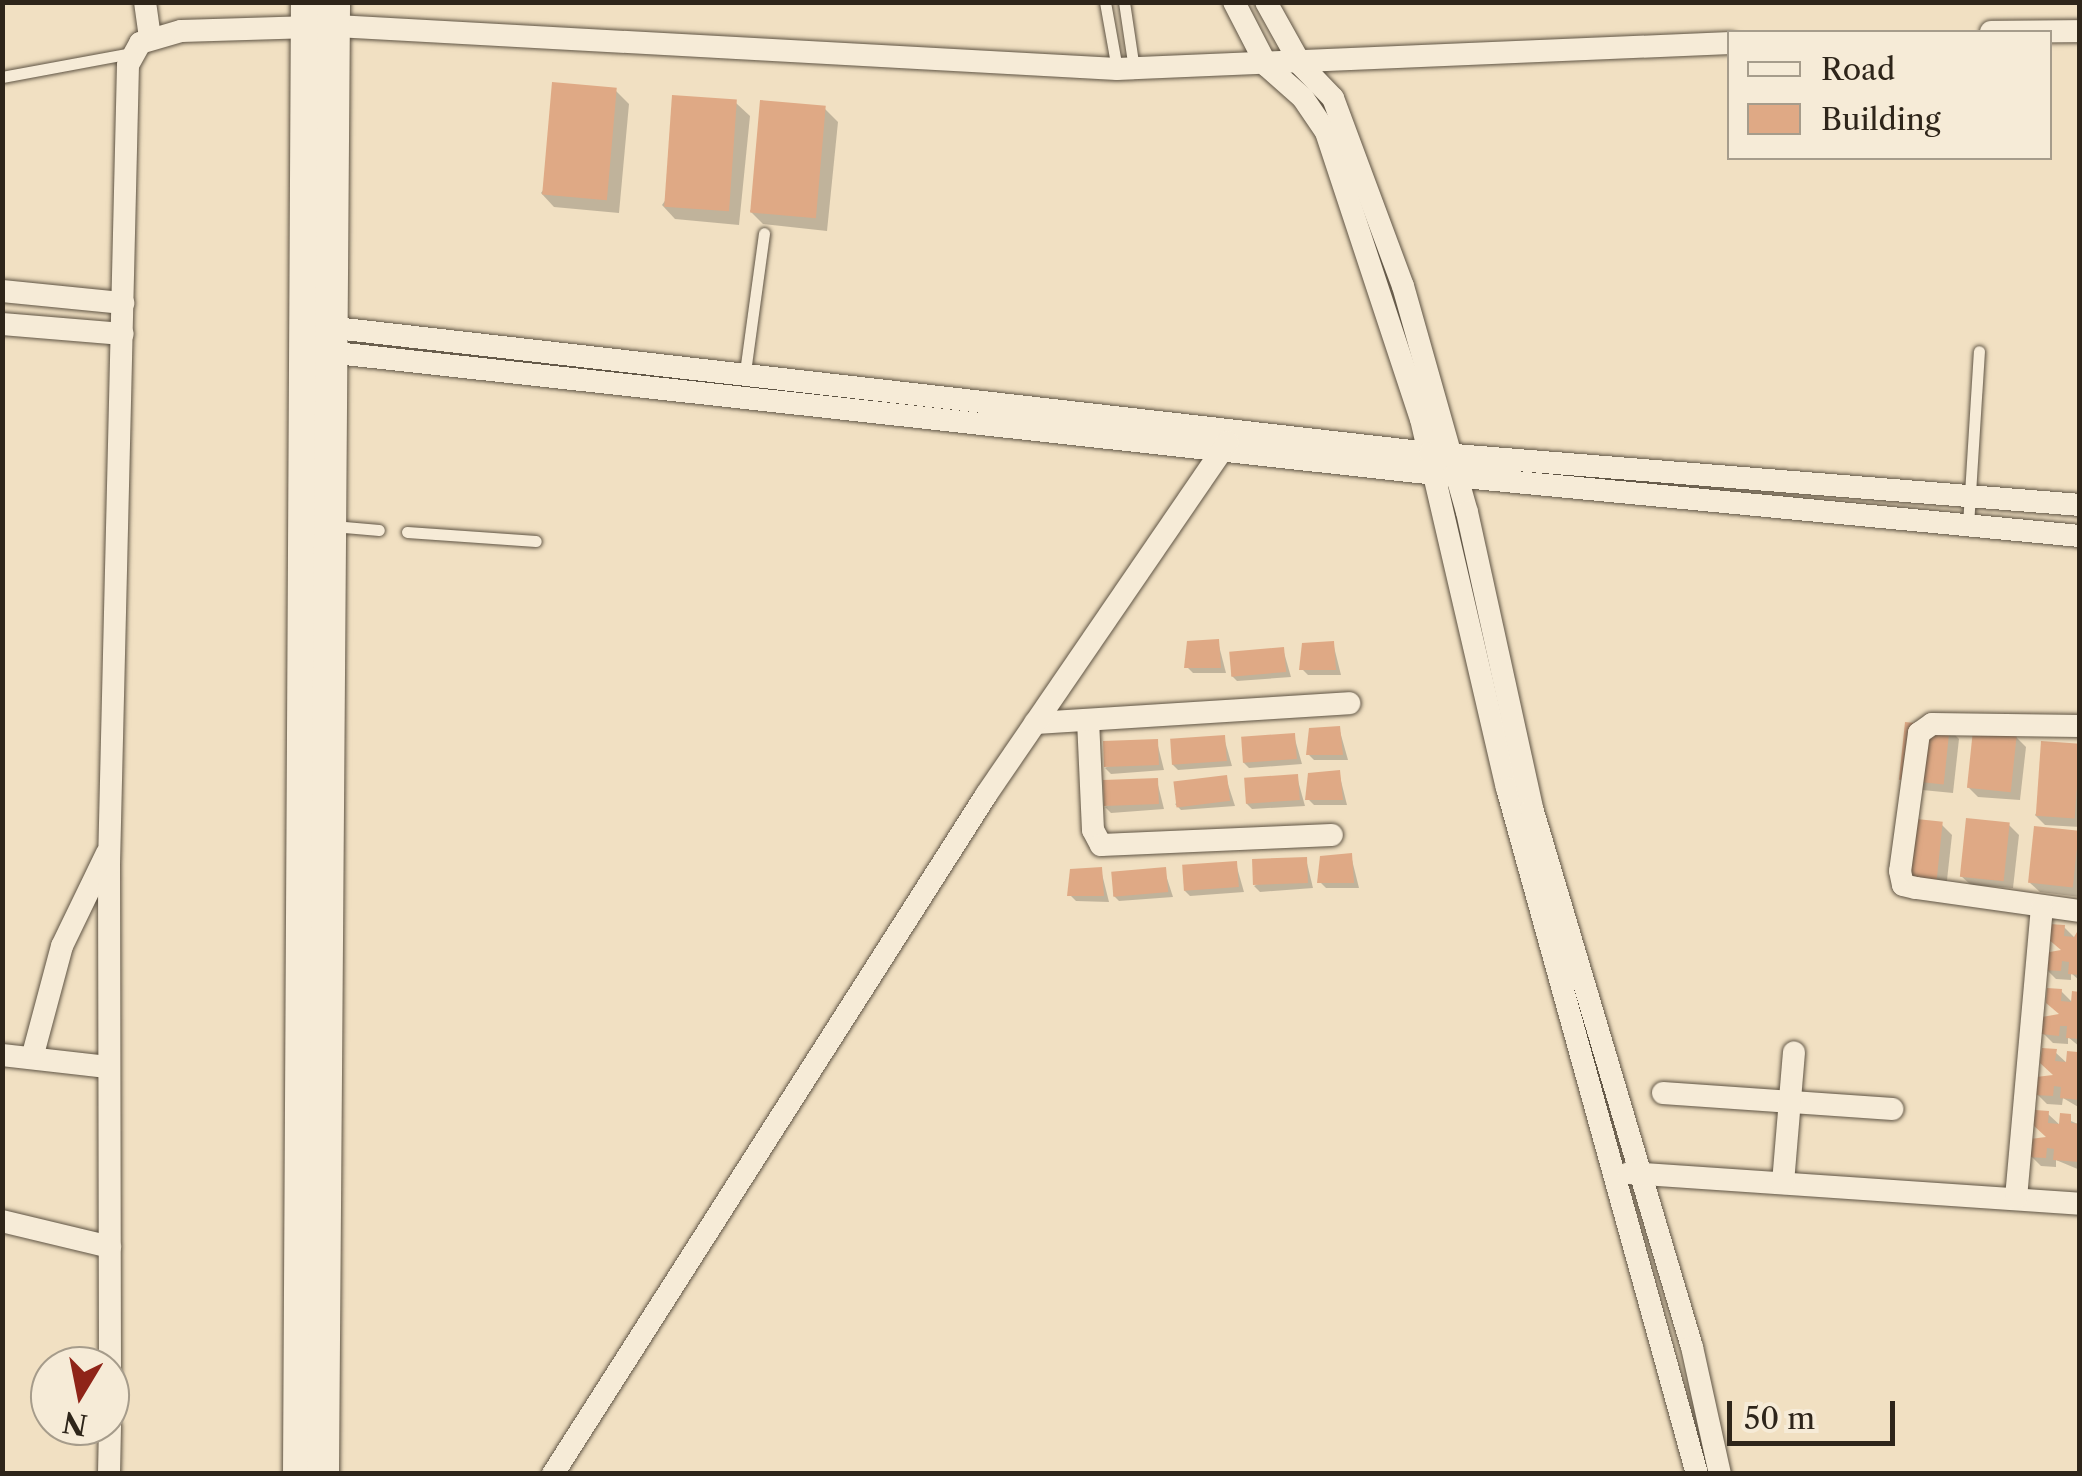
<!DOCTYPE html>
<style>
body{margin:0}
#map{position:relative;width:2082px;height:1476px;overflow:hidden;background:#f1e0c2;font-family:"Libre Caslon Text",serif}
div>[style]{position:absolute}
.shadow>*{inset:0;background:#0003}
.building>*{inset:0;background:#dfa985;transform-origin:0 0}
.roads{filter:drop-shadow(0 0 2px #5f5444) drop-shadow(0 0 2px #5f5444)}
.lane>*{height:11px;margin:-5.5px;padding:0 5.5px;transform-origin:5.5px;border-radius:5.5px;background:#f6ebd7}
.street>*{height:22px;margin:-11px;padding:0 11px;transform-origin:11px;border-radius:11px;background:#f6ebd7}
.secondary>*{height:32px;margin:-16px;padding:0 16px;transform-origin:16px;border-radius:16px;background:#f6ebd7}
span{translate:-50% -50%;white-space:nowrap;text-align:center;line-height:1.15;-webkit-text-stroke:9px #f6ebd7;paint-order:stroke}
.frame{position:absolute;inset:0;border:5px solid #2e251a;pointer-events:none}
.legend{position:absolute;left:1727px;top:30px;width:325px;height:130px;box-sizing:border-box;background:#f6ebd7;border:2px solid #a69c8b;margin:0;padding:12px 18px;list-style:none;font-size:30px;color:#2e251a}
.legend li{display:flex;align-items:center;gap:20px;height:50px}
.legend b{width:50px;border:2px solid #a69c8b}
.north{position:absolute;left:30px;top:1346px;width:100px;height:100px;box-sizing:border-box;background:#f6ebd7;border:2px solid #a69c8b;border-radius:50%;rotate:190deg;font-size:28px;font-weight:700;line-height:40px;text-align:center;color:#2e251a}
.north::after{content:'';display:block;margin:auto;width:35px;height:45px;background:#8f2418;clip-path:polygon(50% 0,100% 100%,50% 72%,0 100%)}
.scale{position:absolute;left:1727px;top:1401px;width:168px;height:45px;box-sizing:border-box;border:5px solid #2e251a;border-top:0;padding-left:12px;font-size:30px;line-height:35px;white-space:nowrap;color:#2e251a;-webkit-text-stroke:8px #f6ebd7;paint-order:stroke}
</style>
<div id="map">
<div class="shadow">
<div style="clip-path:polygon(616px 91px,629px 104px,619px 213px,554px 207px,541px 193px)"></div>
<div style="clip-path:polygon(736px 103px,750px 116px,739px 225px,675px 219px,662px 205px)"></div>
<div style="clip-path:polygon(824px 108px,838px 122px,827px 231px,763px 224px,750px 211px)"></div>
<div style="clip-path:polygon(1218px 642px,1226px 673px,1193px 673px,1187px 667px)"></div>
<div style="clip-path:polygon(1333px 643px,1341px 675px,1308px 675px,1302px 669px)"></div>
<div style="clip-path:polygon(1283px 649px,1291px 677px,1237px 681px,1231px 675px)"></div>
<div style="clip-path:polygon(1339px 728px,1348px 760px,1314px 760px,1308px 754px)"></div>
<div style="clip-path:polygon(1949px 729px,1959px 739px,1953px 793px,1912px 789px)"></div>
<div style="clip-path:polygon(1294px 736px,1302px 764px,1249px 768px,1243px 762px)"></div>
<div style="clip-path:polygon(2016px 737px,2026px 747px,2020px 800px,1978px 797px,1968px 787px)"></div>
<div style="clip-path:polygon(1224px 738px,1232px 766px,1178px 770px,1172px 764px)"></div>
<div style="clip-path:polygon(1157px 742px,1164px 770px,1111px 774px,1105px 768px)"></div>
<div style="clip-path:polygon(2080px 747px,2080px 827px,2045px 825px,2035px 815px)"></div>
<div style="clip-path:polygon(1339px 773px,1347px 805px,1314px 805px,1308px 799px)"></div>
<div style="clip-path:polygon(1297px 777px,1305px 806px,1252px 809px,1246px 803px)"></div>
<div style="clip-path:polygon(1226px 778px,1235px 806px,1181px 810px,1175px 804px)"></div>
<div style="clip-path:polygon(1157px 781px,1164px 809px,1111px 813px,1105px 807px)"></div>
<div style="clip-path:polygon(1942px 825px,1952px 835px,1946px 889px,1895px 874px)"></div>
<div style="clip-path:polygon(2009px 825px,2019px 835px,2013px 888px,1971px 885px,1961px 876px)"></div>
<div style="clip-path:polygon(2077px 833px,2080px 897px,2040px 892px,2030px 883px)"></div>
<div style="clip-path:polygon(1351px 856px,1359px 888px,1326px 888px,1320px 882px)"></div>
<div style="clip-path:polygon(1306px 859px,1313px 888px,1260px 892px,1254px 886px)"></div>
<div style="clip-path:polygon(1236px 864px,1244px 892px,1190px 896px,1184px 890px)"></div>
<div style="clip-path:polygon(1164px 869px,1173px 897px,1119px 901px,1113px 895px)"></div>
<div style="clip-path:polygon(1101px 870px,1109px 902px,1076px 901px,1070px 895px)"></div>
<div style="clip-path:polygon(2064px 927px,2076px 939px,2080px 932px,2080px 981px,2071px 973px,2071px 980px,2056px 979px,2046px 969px,2066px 952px,2051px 938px)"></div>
<div style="clip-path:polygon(2061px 991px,2074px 1004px,2080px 997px,2080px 1047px,2068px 1037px,2068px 1044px,2053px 1043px,2043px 1033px,2063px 1016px,2048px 1002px)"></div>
<div style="clip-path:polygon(2055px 1052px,2068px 1064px,2069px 1055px,2080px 1060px,2080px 1108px,2063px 1098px,2062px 1105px,2047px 1104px,2037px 1094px,2058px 1076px,2043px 1062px)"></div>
<div style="clip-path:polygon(2048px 1114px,2061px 1126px,2062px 1117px,2080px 1125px,2080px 1170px,2056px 1160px,2056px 1167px,2041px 1166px,2031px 1156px,2051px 1138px,2036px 1124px)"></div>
</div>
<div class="building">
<div style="left:552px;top:82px;width:65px;height:113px;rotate:5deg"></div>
<div style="left:672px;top:95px;width:65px;height:112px;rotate:4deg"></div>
<div style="left:760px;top:100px;width:66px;height:113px;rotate:5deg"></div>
<div style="clip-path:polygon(1219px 639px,1221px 668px,1184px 668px,1187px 641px)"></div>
<div style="clip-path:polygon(1334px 641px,1336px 670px,1299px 670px,1302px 643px)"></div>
<div style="left:1284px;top:647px;width:25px;height:55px;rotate:85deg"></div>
<div style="left:1905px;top:722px;width:45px;height:58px;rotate:6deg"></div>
<div style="clip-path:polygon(1340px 726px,1343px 755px,1306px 755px,1309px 728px)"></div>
<div style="left:1973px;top:730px;width:44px;height:58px;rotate:6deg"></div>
<div style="left:1295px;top:733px;width:26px;height:54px;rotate:86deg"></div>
<div style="left:1225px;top:735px;width:26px;height:55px;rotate:86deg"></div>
<div style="left:1158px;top:739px;width:26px;height:55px;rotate:88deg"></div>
<div style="left:2041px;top:741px;width:39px;height:75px;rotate:4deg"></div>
<div style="clip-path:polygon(1340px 770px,1343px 800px,1305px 800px,1308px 773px)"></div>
<div style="left:1298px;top:774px;width:26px;height:54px;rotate:86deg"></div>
<div style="left:1227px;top:775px;width:26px;height:54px;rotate:83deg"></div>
<div style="left:1158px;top:778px;width:26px;height:55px;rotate:88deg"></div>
<div style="left:1898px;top:817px;width:45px;height:58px;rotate:6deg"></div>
<div style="left:1966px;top:818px;width:44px;height:59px;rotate:6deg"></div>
<div style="left:2034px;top:826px;width:45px;height:57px;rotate:6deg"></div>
<div style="clip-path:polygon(1352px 853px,1354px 883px,1317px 883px,1320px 856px)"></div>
<div style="left:1307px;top:857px;width:26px;height:55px;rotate:88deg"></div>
<div style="left:1237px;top:861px;width:26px;height:55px;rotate:86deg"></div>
<div style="clip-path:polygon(1102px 867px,1104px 896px,1067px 896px,1070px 869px)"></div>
<div style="left:1166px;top:867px;width:25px;height:55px;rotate:85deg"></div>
<div style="clip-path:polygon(2050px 924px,2065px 925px,2064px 936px,2074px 937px,2080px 927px,2080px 975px,2068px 974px,2069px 962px,2062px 961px,2061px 971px,2043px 970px,2044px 953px,2061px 950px,2048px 939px)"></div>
<div style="clip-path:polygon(2047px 988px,2062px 989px,2061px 1001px,2071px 1002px,2072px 991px,2080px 992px,2080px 1039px,2066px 1038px,2067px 1026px,2060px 1026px,2059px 1036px,2041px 1034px,2042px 1017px,2059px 1014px,2046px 1003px)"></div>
<div style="clip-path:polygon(2042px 1048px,2057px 1049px,2055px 1061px,2066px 1062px,2067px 1051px,2078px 1052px,2080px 1100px,2060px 1098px,2061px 1087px,2054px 1086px,2053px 1096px,2035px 1095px,2036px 1077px,2053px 1075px,2040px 1063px)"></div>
<div style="clip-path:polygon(2035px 1110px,2049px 1111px,2048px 1123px,2059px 1124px,2060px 1113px,2071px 1114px,2071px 1123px,2080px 1124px,2080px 1162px,2053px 1160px,2054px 1149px,2047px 1148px,2046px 1158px,2028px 1157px,2029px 1139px,2046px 1137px,2033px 1125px)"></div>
</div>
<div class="roads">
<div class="lane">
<div style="left:1105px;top:2px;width:68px;rotate:79.8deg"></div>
<div style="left:1124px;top:2px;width:68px;rotate:81.5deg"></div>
<div style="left:2px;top:77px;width:131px;rotate:-10.5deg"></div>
<div style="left:745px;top:372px;width:140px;rotate:-82.2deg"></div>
<div style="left:1968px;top:525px;width:174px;rotate:-86.4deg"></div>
<div style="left:333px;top:526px;width:46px;rotate:5deg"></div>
<div style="left:407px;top:532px;width:129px;rotate:4deg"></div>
</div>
<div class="street">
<div style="left:145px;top:2px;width:34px;rotate:82deg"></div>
<div style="left:1234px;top:2px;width:72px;rotate:62.7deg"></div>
<div style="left:1267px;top:66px;width:48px;rotate:41.6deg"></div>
<div style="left:1303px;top:98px;width:41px;rotate:55.9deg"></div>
<div style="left:1326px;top:132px;width:302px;rotate:71.7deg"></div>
<div style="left:1421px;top:419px;width:379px;rotate:76.9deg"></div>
<div style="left:1507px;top:788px;width:712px;rotate:74.52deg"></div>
<div style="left:1266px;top:2px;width:72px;rotate:60.9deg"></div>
<div style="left:1301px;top:65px;width:46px;rotate:45.9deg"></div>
<div style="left:1333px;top:98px;width:201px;rotate:69.6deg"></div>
<div style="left:1403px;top:286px;width:235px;rotate:74.2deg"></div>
<div style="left:1467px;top:512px;width:303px;rotate:77.6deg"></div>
<div style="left:1532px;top:808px;width:562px;rotate:73.47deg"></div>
<div style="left:1692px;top:1347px;width:130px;rotate:77.6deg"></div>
<div style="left:1991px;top:32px;width:89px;rotate:-0.6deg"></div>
<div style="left:2px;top:291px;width:122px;rotate:5.7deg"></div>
<div style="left:2px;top:324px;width:121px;rotate:4.7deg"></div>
<div style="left:318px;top:326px;width:1119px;rotate:6.52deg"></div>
<div style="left:1430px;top:453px;width:652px;rotate:4.57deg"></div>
<div style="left:318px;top:351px;width:1142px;rotate:6.28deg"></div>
<div style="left:1453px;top:476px;width:630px;rotate:5.47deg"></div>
<div style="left:1088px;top:720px;width:110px;rotate:87.4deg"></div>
<div style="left:1093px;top:830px;width:17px;rotate:62deg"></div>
<div style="left:1101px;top:845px;width:231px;rotate:-2.5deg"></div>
<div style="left:1035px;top:723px;width:315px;rotate:-3.6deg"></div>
<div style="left:2080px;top:726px;width:148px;rotate:-179.2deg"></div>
<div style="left:1932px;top:724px;width:16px;rotate:145deg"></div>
<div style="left:1919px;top:733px;width:139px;rotate:97.8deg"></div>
<div style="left:1900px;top:871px;width:14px;rotate:78deg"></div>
<div style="left:1903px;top:885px;width:13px;rotate:13deg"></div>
<div style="left:1916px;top:888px;width:166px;rotate:8deg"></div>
<div style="left:2px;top:1055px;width:106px;rotate:6.5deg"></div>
<div style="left:32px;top:1058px;width:116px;rotate:-75deg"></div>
<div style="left:62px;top:946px;width:103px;rotate:-64.2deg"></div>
<div style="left:1663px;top:1093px;width:230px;rotate:4deg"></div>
<div style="left:1629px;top:1173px;width:452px;rotate:3.9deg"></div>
<div style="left:1783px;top:1183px;width:131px;rotate:-85.2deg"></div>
<div style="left:2016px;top:1198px;width:291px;rotate:-84.9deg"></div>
<div style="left:2px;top:1221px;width:111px;rotate:13.5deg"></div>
<div style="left:110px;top:1378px;width:513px;rotate:-90.11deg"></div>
<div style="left:109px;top:865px;width:800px;rotate:-88.64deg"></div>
<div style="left:128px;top:65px;width:25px;rotate:-61deg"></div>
<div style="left:140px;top:43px;width:43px;rotate:-16.3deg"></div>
<div style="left:181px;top:31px;width:155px;rotate:-1.8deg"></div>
<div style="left:336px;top:26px;width:782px;rotate:3.15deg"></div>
<div style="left:1117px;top:69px;width:614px;rotate:-2.43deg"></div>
<div style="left:109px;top:1474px;width:48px;rotate:-88.8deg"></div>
<div style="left:553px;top:1474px;width:805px;rotate:-57.47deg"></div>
<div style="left:986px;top:795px;width:428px;rotate:-55.6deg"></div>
</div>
<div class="secondary">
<div style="left:299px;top:1474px;width:1472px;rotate:-89.69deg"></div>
<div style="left:323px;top:1474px;width:1472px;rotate:-89.57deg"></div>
</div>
</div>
<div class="frame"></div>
<ul class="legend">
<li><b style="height:12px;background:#f6ebd7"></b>Road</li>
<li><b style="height:28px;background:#dfa985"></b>Building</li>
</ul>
<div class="north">N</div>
<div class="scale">50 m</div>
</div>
